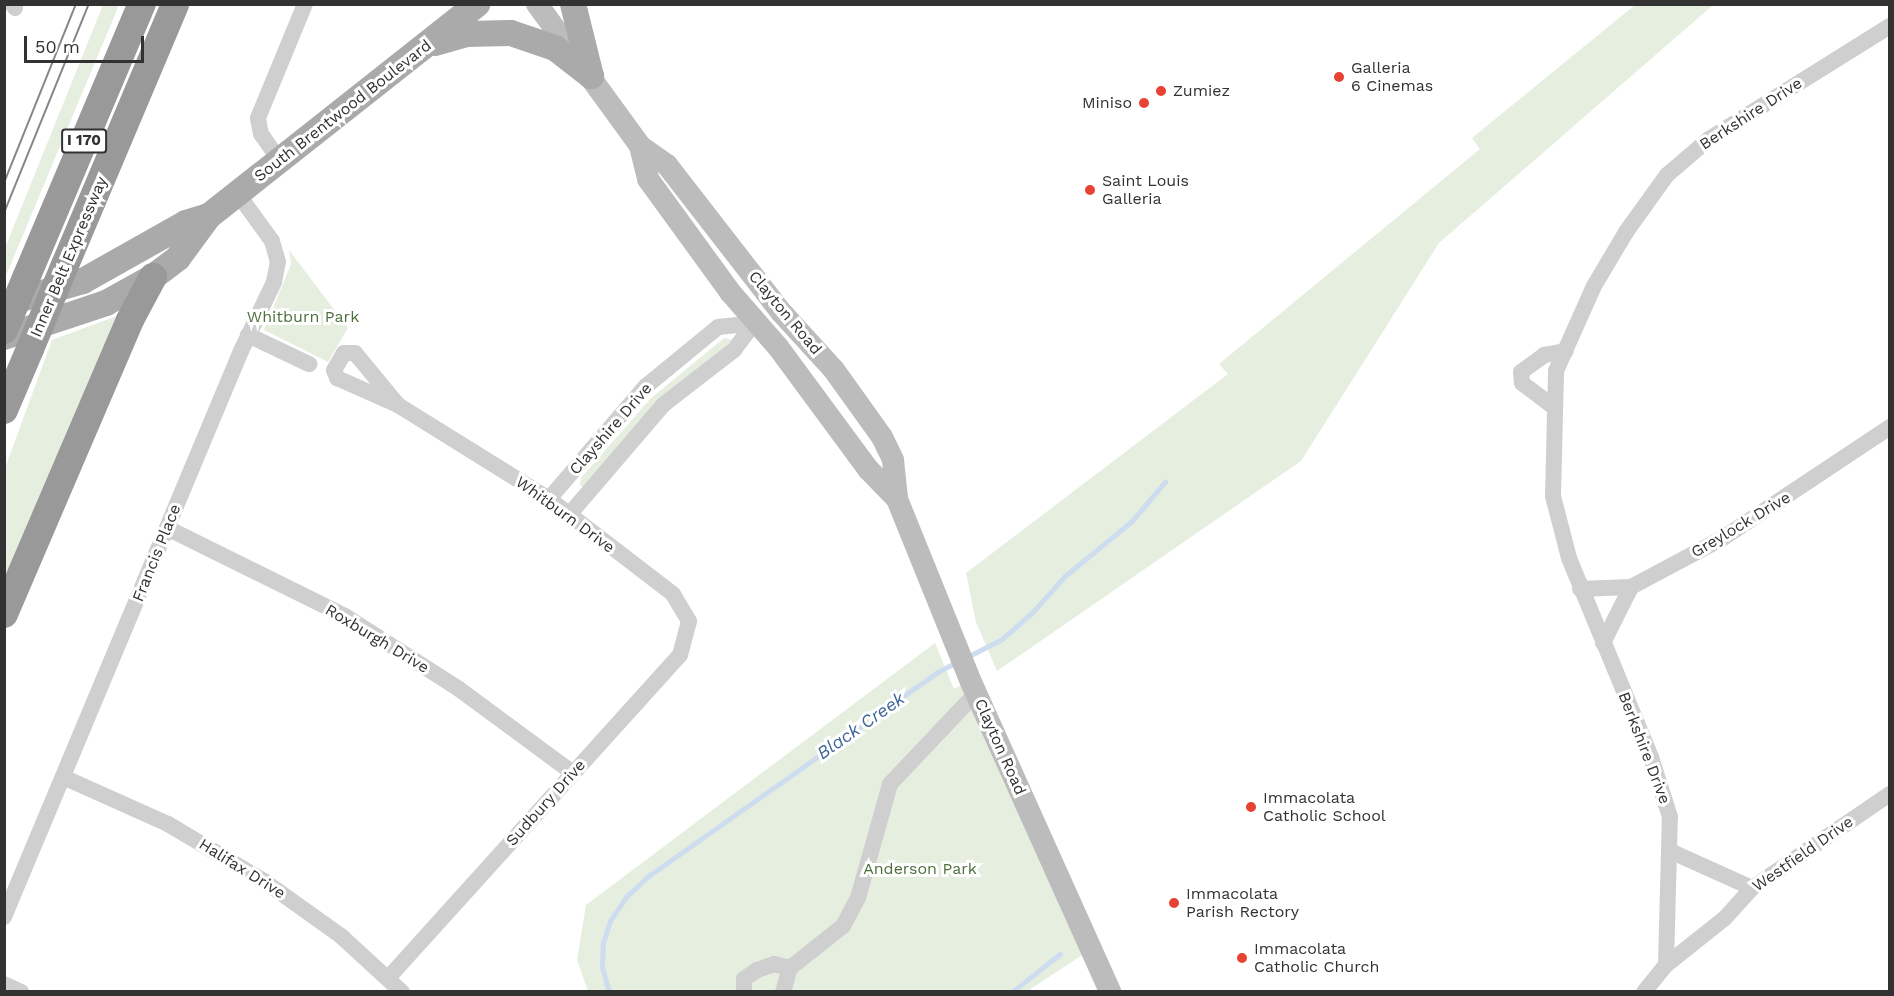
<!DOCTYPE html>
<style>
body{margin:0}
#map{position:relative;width:1894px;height:996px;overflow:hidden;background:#fff;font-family:"Work Sans",sans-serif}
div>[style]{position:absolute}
.green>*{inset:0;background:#e6eee0}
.stream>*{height:4.5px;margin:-2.25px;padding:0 2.25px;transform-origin:2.25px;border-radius:2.25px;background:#cddcee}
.street>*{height:16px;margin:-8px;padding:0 8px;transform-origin:8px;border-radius:8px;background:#cfcfcf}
.secondary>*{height:22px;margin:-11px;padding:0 11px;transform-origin:11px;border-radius:11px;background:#bcbcbc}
.primary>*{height:26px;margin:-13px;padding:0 13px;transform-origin:13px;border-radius:13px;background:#aaa}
.highway>*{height:28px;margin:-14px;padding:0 14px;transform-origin:14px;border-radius:14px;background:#999}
.tram>*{height:1.5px;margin:-0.75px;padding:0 0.75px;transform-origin:0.75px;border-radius:0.75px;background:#878787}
.highway-bridge>*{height:28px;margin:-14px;padding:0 14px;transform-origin:14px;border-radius:14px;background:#999}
.dots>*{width:16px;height:16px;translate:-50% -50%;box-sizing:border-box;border:3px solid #fff;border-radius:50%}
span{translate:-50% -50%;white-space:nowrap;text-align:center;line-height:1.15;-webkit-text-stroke:6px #fff;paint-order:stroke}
.shield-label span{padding:2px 4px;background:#fff;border:2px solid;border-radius:4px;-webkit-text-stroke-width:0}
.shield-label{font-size:15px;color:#323232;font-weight:700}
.poi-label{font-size:16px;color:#323232}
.left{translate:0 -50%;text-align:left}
.right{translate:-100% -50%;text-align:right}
.street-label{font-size:16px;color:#323232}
.park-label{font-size:16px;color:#4d6f3d}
.water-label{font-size:18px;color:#3d6797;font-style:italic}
.frame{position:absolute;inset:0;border:6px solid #323232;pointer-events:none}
.scale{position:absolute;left:24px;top:36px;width:120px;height:27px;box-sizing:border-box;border:3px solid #323232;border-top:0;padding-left:8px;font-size:18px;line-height:21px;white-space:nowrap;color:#323232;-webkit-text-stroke:4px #fff;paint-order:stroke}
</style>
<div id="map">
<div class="green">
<div style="clip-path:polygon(103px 5px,119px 5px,5px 278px,5px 248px)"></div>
<div style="clip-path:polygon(1635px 5px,1713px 5px,1439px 243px,1301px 461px,997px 671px,976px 622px,966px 573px,1228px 374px,1219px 364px,1480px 149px,1472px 138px)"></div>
<div style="clip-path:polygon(289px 250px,348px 328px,328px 362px,264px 330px,291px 264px)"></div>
<div style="clip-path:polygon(125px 313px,5px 600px,5px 468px,52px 340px)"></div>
<div style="clip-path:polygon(724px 338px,732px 340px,585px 488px,580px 485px,581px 478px,650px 399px)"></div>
<div style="clip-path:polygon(935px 643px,954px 689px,971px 680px,1090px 950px,1026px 992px,588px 991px,577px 960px,586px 905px)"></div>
</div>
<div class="stream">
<div style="left:967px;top:657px;width:39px;rotate:-27deg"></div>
<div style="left:1002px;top:639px;width:37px;rotate:-41deg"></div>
<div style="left:1030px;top:615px;width:52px;rotate:-48.1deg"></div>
<div style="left:1065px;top:576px;width:87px;rotate:-39.4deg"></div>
<div style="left:1132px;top:521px;width:51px;rotate:-49.8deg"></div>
<div style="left:609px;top:992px;width:26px;rotate:-106deg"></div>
<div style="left:602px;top:967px;width:24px;rotate:-88deg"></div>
<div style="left:603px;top:943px;width:23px;rotate:-72deg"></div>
<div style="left:610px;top:921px;width:29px;rotate:-56deg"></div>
<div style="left:626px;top:897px;width:33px;rotate:-43deg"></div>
<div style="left:650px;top:875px;width:350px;rotate:-35.2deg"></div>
<div style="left:936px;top:673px;width:24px;rotate:-28deg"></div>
<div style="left:1012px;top:992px;width:61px;rotate:-38.4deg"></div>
</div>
<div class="street">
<div style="left:12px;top:4px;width:5px;rotate:53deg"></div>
<div style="left:280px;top:161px;width:33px;rotate:-125deg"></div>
<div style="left:261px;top:134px;width:16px;rotate:-101deg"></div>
<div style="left:258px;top:118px;width:123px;rotate:-67.6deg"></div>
<div style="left:248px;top:335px;width:68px;rotate:25.4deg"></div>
<div style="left:1555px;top:408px;width:41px;rotate:-142.9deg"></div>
<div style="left:1522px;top:383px;width:11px;rotate:-95deg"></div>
<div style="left:1521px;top:372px;width:29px;rotate:-36deg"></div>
<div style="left:1544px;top:355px;width:22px;rotate:-10deg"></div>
<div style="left:549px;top:499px;width:148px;rotate:-49.4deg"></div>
<div style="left:645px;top:387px;width:94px;rotate:-39.4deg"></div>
<div style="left:718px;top:327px;width:36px;rotate:-6deg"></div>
<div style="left:568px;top:516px;width:146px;rotate:-49.4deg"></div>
<div style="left:663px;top:405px;width:90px;rotate:-37.8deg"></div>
<div style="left:734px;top:350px;width:34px;rotate:-53deg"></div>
<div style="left:167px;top:528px;width:199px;rotate:26.3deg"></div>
<div style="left:345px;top:616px;width:135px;rotate:32.6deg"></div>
<div style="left:459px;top:689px;width:142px;rotate:36.4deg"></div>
<div style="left:1580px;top:589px;width:51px;rotate:-2.2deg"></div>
<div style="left:1631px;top:587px;width:104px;rotate:-28deg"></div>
<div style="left:1723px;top:538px;width:201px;rotate:-33.6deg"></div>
<div style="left:1603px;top:643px;width:63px;rotate:-63.4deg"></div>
<div style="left:63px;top:777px;width:115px;rotate:24.1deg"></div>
<div style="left:168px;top:824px;width:112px;rotate:30.7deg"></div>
<div style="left:264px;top:881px;width:95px;rotate:35.5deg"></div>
<div style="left:341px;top:936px;width:83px;rotate:42.6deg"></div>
<div style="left:1670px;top:851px;width:90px;rotate:24.3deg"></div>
<div style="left:4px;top:917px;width:614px;rotate:-67.28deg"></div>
<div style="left:241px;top:351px;width:76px;rotate:-64.4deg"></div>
<div style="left:274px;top:282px;width:20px;rotate:-79deg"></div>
<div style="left:278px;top:262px;width:22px;rotate:-106deg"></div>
<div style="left:272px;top:241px;width:58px;rotate:-125.9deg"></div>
<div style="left:1666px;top:965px;width:75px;rotate:-38.5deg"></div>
<div style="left:1725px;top:918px;width:40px;rotate:-48deg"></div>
<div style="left:1752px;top:888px;width:167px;rotate:-34.3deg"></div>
<div style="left:389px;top:977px;width:434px;rotate:-47.9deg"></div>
<div style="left:680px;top:655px;width:35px;rotate:-75deg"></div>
<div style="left:689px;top:621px;width:31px;rotate:-121deg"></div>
<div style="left:673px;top:594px;width:156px;rotate:-142.5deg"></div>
<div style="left:549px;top:499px;width:178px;rotate:-148.1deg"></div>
<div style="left:398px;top:405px;width:67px;rotate:-129.6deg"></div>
<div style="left:355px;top:353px;width:11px;rotate:180deg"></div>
<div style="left:344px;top:353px;width:20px;rotate:120deg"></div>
<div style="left:334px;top:370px;width:9px;rotate:69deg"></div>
<div style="left:337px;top:378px;width:67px;rotate:23.9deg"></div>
<div style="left:4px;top:984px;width:19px;rotate:25deg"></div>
<div style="left:744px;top:992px;width:13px;rotate:-90deg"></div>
<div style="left:744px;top:979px;width:16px;rotate:-35deg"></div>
<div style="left:757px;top:970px;width:18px;rotate:-19deg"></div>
<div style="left:774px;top:964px;width:16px;rotate:14deg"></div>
<div style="left:783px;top:992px;width:25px;rotate:-74deg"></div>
<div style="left:790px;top:968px;width:68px;rotate:-38.4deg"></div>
<div style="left:843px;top:926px;width:32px;rotate:-62deg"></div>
<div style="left:858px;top:898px;width:118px;rotate:-74.3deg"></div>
<div style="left:890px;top:784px;width:125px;rotate:-46.6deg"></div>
<div style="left:1644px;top:992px;width:35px;rotate:-51deg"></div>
<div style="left:1666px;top:965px;width:148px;rotate:-88.5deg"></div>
<div style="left:1670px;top:817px;width:63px;rotate:-107.6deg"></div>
<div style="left:1651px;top:757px;width:215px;rotate:-112.4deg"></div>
<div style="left:1569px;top:558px;width:64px;rotate:-104.5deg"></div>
<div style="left:1553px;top:496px;width:125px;rotate:-88.6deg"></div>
<div style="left:1556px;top:371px;width:93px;rotate:-65.9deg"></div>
<div style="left:1594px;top:286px;width:63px;rotate:-59.3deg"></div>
<div style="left:1626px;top:232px;width:70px;rotate:-54.3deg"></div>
<div style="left:1667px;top:175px;width:55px;rotate:-40.6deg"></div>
<div style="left:1709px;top:139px;width:213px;rotate:-32deg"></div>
</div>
<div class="secondary">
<div style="left:537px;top:4px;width:175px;rotate:54deg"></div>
<div style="left:640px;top:146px;width:33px;rotate:35deg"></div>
<div style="left:667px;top:165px;width:187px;rotate:52.2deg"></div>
<div style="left:782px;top:313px;width:77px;rotate:47.6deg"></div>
<div style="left:834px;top:370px;width:82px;rotate:54.4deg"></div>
<div style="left:882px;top:437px;width:25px;rotate:64deg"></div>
<div style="left:893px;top:460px;width:39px;rotate:84deg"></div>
<div style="left:640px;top:146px;width:34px;rotate:76deg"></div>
<div style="left:648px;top:179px;width:140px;rotate:54deg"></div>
<div style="left:730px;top:292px;width:73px;rotate:48.9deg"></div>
<div style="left:778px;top:347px;width:152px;rotate:53.6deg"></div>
<div style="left:868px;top:469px;width:42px;rotate:46deg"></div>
<div style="left:897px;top:499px;width:197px;rotate:68deg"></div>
<div style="left:971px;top:682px;width:340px;rotate:65.8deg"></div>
</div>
<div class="primary">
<div style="left:573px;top:4px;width:74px;rotate:76deg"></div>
<div style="left:435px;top:43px;width:32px;rotate:-16deg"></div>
<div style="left:466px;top:34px;width:45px;rotate:-1.3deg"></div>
<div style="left:511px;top:33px;width:46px;rotate:18.8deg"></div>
<div style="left:555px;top:48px;width:46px;rotate:37.9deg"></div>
<div style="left:4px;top:304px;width:82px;rotate:-16.2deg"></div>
<div style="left:83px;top:281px;width:118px;rotate:-29.4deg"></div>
<div style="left:186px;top:223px;width:24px;rotate:-17deg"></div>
<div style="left:4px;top:337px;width:108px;rotate:-18.4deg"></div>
<div style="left:106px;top:303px;width:54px;rotate:-29deg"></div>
<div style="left:153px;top:277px;width:31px;rotate:-37deg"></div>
<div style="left:178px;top:258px;width:52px;rotate:-53.6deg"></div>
<div style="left:209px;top:216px;width:342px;rotate:-38.3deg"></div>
</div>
<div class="highway">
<div style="left:65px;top:265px;width:283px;rotate:-67.1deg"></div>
<div style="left:26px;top:278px;width:298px;rotate:-67.1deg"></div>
<div style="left:4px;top:410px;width:66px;rotate:-66.9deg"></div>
<div style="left:4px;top:614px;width:320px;rotate:-66.8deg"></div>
<div style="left:130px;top:320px;width:49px;rotate:-61.9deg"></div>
</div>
<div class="tram">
<div style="left:4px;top:183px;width:193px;rotate:-68.1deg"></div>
<div style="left:4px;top:213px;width:226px;rotate:-67.9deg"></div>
</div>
<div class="highway-bridge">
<div style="left:4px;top:330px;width:56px;rotate:-67.1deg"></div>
<div style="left:30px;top:349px;width:91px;rotate:-67.4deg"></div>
</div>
<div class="dots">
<div style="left:1339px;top:77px;background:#e84234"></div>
<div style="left:1161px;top:91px;background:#e84234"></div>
<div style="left:1144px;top:103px;background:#e84234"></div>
<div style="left:1090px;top:190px;background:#e84234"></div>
<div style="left:1251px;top:807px;background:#e84234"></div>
<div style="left:1174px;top:903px;background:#e84234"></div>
<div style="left:1242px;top:958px;background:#e84234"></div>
</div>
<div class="shield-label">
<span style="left:84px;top:141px">I 170</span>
</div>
<div class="poi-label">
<span class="left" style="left:1351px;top:77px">Galleria<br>6 Cinemas</span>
<span class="left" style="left:1173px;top:91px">Zumiez</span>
<span class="right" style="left:1132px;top:103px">Miniso</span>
<span class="left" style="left:1102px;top:190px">Saint Louis<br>Galleria</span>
<span class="left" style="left:1263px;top:807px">Immacolata<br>Catholic School</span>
<span class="left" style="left:1186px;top:903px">Immacolata<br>Parish Rectory</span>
<span class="left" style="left:1254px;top:958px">Immacolata<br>Catholic Church</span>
</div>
<div class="street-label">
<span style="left:343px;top:111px;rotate:-38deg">South Brentwood Boulevard</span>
<span style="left:1751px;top:114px;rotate:-33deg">Berkshire Drive</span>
<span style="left:69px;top:257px;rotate:-67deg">Inner Belt Expressway</span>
<span style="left:785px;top:313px;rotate:50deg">Clayton Road</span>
<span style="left:611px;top:429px;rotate:-49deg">Clayshire Drive</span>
<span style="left:565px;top:515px;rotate:36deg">Whitburn Drive</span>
<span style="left:1741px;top:525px;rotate:-31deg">Greylock Drive</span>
<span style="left:157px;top:553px;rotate:-68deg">Francis Place</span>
<span style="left:377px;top:639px;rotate:31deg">Roxburgh Drive</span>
<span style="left:1000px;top:747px;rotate:66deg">Clayton Road</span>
<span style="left:1644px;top:748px;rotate:69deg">Berkshire Drive</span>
<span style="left:546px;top:803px;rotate:-48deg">Sudbury Drive</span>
<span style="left:1803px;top:854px;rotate:-35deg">Westfield Drive</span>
<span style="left:242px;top:869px;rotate:32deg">Halifax Drive</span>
</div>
<div class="park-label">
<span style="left:303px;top:317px">Whitburn Park</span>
<span style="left:920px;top:869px">Anderson Park</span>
</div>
<div class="water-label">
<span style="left:861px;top:726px;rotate:-35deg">Black Creek</span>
</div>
<div class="frame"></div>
<div class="scale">50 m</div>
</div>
